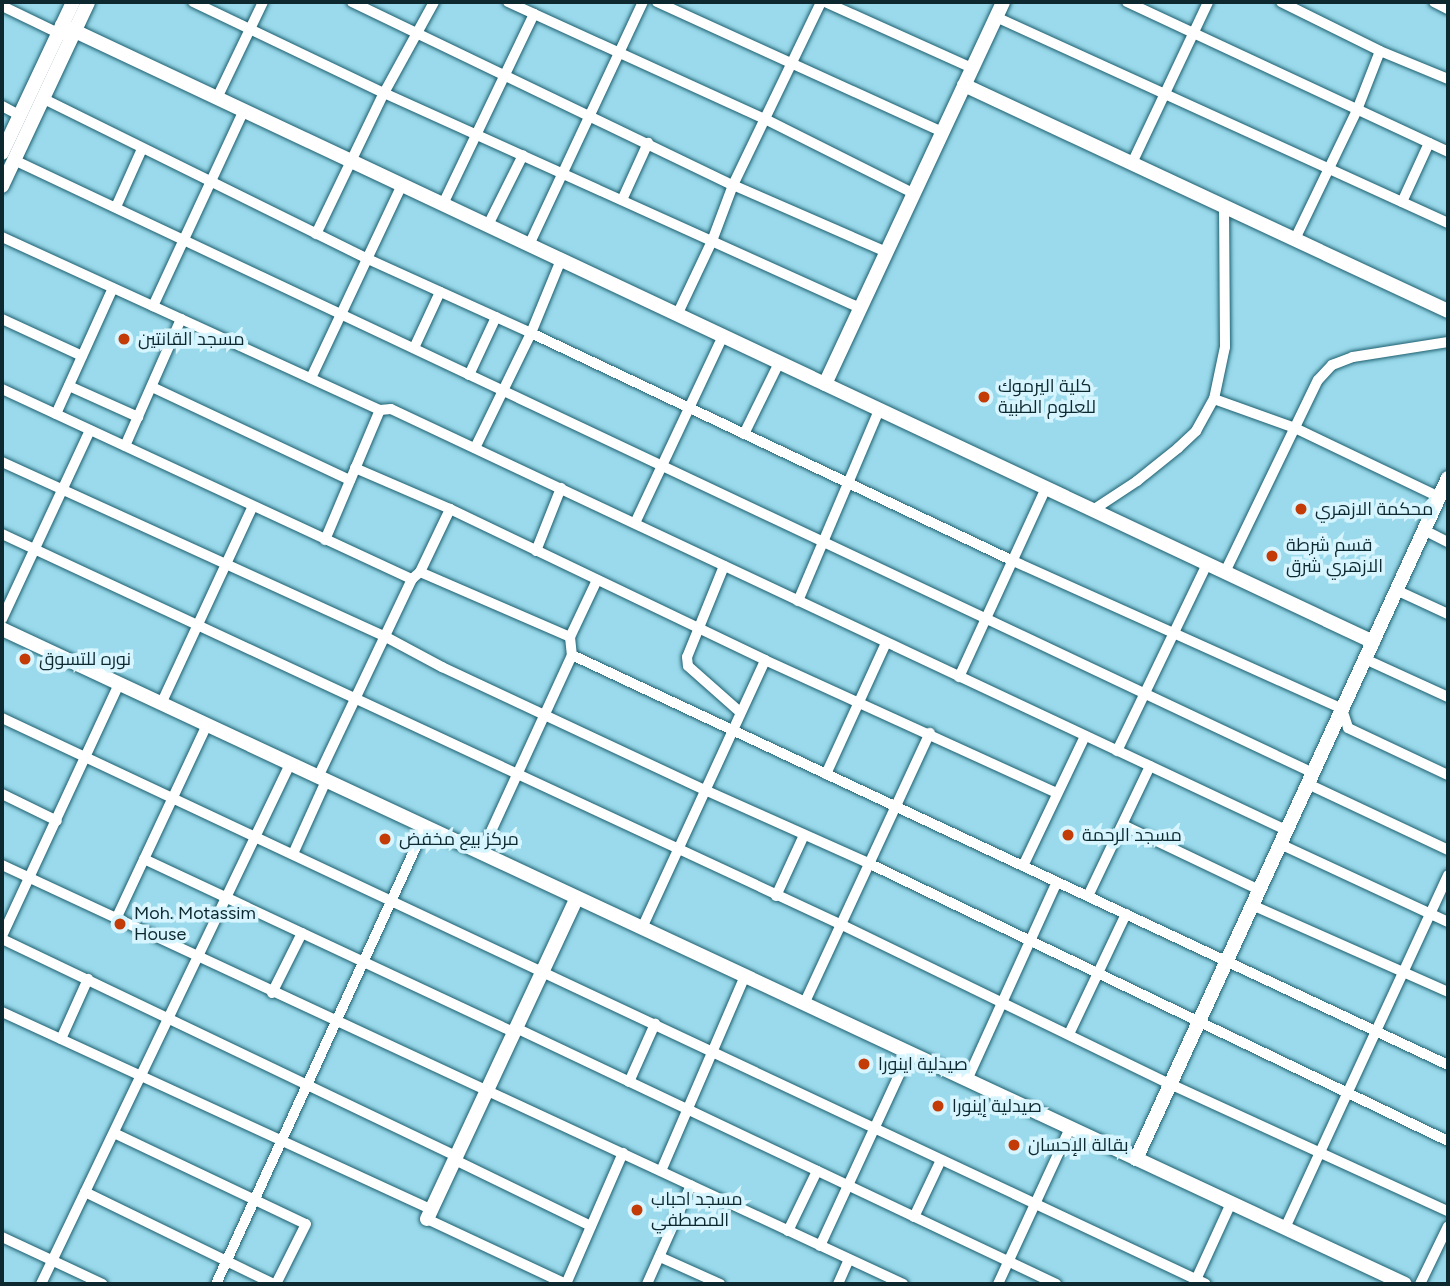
<!DOCTYPE html>
<meta charset="utf-8">
<style>
body{margin:0}
#map{position:relative;width:1450px;height:1286px;overflow:hidden;background:#9adaec;font-family:Figtree,Cairo,sans-serif}
div>[style]{position:absolute}
.roads{filter:drop-shadow(0 0 2px #1d5f6f) drop-shadow(0 0 2px #1d5f6f)}
.street>*{height:10px;margin:-5px;padding:0 5px;transform-origin:5px;border-radius:5px;background:#fff}
.secondary>*{height:14px;margin:-7px;padding:0 7px;transform-origin:7px;border-radius:7px;background:#fff}
.dots>*{width:19px;height:19px;translate:-50% -50%;box-sizing:border-box;border:4px solid #d6f5fe;border-radius:50%}
span{translate:-50% -50%;white-space:nowrap;text-align:center;line-height:1.15;-webkit-text-stroke:7px #d6f5fe;paint-order:stroke}
.poi-label{font-size:18px;color:#0d282f}
.left{translate:0 -50%;text-align:left}
.frame{position:absolute;inset:0;border:4px solid #0d282f;pointer-events:none}
</style>
<div id="map">
<div class="roads">
<div class="street">
<div style="left:193px;top:2px;width:212px;rotate:25.5deg"></div>
<div style="left:384px;top:93px;width:522px;rotate:24.31deg"></div>
<div style="left:352px;top:2px;width:423px;rotate:25.7deg"></div>
<div style="left:733px;top:185px;width:167px;rotate:23.6deg"></div>
<div style="left:508px;top:2px;width:282px;rotate:24.5deg"></div>
<div style="left:765px;top:119px;width:165px;rotate:26.6deg"></div>
<div style="left:657px;top:2px;width:313px;rotate:24.5deg"></div>
<div style="left:825px;top:2px;width:161px;rotate:24.2deg"></div>
<div style="left:1127px;top:2px;width:354px;rotate:25deg"></div>
<div style="left:1281px;top:2px;width:110px;rotate:26.3deg"></div>
<div style="left:1380px;top:51px;width:74px;rotate:22.4deg"></div>
<div style="left:1434px;top:2px;width:16px;rotate:27deg"></div>
<div style="left:2px;top:6px;width:67px;rotate:25.8deg"></div>
<div style="left:996px;top:17px;width:497px;rotate:24.5deg"></div>
<div style="left:42px;top:98px;width:364px;rotate:26.3deg"></div>
<div style="left:368px;top:259px;width:179px;rotate:24.4deg"></div>
<div style="left:531px;top:333px;width:531px;rotate:25.31deg"></div>
<div style="left:1011px;top:560px;width:363px;rotate:24.2deg"></div>
<div style="left:1342px;top:709px;width:20px;rotate:72deg"></div>
<div style="left:1348px;top:728px;width:110px;rotate:25.2deg"></div>
<div style="left:217px;top:98px;width:106px;rotate:-64.4deg"></div>
<div style="left:2px;top:106px;width:19px;rotate:28deg"></div>
<div style="left:14px;top:160px;width:1436px;rotate:25.26deg"></div>
<div style="left:1132px;top:163px;width:178px;rotate:-64.7deg"></div>
<div style="left:622px;top:200px;width:63px;rotate:-65.5deg"></div>
<div style="left:1402px;top:202px;width:65px;rotate:-65.4deg"></div>
<div style="left:443px;top:204px;width:211px;rotate:-64.4deg"></div>
<div style="left:116px;top:207px;width:64px;rotate:-65.9deg"></div>
<div style="left:488px;top:225px;width:78px;rotate:-63.4deg"></div>
<div style="left:316px;top:234px;width:157px;rotate:-64.3deg"></div>
<div style="left:384px;top:93px;width:104px;rotate:-61.2deg"></div>
<div style="left:2px;top:237px;width:416px;rotate:24.6deg"></div>
<div style="left:380px;top:410px;width:11px;rotate:-5deg"></div>
<div style="left:391px;top:409px;width:989px;rotate:25.19deg"></div>
<div style="left:1295px;top:239px;width:143px;rotate:-64.3deg"></div>
<div style="left:1357px;top:110px;width:63px;rotate:-68.7deg"></div>
<div style="left:529px;top:245px;width:268px;rotate:-64.9deg"></div>
<div style="left:153px;top:306px;width:216px;rotate:-65.1deg"></div>
<div style="left:677px;top:315px;width:82px;rotate:-64.7deg"></div>
<div style="left:712px;top:241px;width:60px;rotate:-69.4deg"></div>
<div style="left:733px;top:185px;width:203px;rotate:-64.3deg"></div>
<div style="left:2px;top:319px;width:88px;rotate:24.8deg"></div>
<div style="left:414px;top:348px;width:62px;rotate:-65.1deg"></div>
<div style="left:469px;top:375px;width:64px;rotate:-65deg"></div>
<div style="left:311px;top:378px;width:213px;rotate:-64.8deg"></div>
<div style="left:69px;top:386px;width:76px;rotate:24.2deg"></div>
<div style="left:152px;top:387px;width:219px;rotate:25.2deg"></div>
<div style="left:2px;top:389px;width:452px;rotate:24.9deg"></div>
<div style="left:412px;top:579px;width:11px;rotate:-41deg"></div>
<div style="left:420px;top:572px;width:163px;rotate:23.4deg"></div>
<div style="left:570px;top:637px;width:18px;rotate:84deg"></div>
<div style="left:572px;top:655px;width:967px;rotate:25.08deg"></div>
<div style="left:1214px;top:399px;width:86px;rotate:19.7deg"></div>
<div style="left:1295px;top:428px;width:160px;rotate:25.6deg"></div>
<div style="left:56px;top:414px;width:138px;rotate:-65.7deg"></div>
<div style="left:744px;top:434px;width:79px;rotate:-63.8deg"></div>
<div style="left:125px;top:446px;width:139px;rotate:-66.2deg"></div>
<div style="left:475px;top:448px;width:128px;rotate:-64deg"></div>
<div style="left:531px;top:333px;width:79px;rotate:-67.7deg"></div>
<div style="left:2px;top:462px;width:422px;rotate:24.5deg"></div>
<div style="left:386px;top:637px;width:64px;rotate:28.2deg"></div>
<div style="left:442px;top:667px;width:290px;rotate:25.1deg"></div>
<div style="left:705px;top:790px;width:179px;rotate:24.1deg"></div>
<div style="left:868px;top:863px;width:643px;rotate:25.61deg"></div>
<div style="left:355px;top:468px;width:103px;rotate:23.3deg"></div>
<div style="left:450px;top:509px;width:349px;rotate:25.6deg"></div>
<div style="left:765px;top:660px;width:321px;rotate:24.5deg"></div>
<div style="left:1093px;top:510px;width:53px;rotate:-33.4deg"></div>
<div style="left:1137px;top:481px;width:53px;rotate:-38.8deg"></div>
<div style="left:1178px;top:448px;width:25px;rotate:-43deg"></div>
<div style="left:1196px;top:431px;width:37px;rotate:-61deg"></div>
<div style="left:1214px;top:399px;width:53px;rotate:-78.1deg"></div>
<div style="left:1225px;top:347px;width:141px;rotate:-90.4deg"></div>
<div style="left:635px;top:523px;width:207px;rotate:-64.8deg"></div>
<div style="left:1424px;top:530px;width:27px;rotate:27deg"></div>
<div style="left:2px;top:534px;width:924px;rotate:24.96deg"></div>
<div style="left:840px;top:924px;width:367px;rotate:25.9deg"></div>
<div style="left:1170px;top:1084px;width:306px;rotate:24.6deg"></div>
<div style="left:325px;top:540px;width:141px;rotate:-67.1deg"></div>
<div style="left:536px;top:551px;width:68px;rotate:-68.4deg"></div>
<div style="left:724px;top:566px;width:98px;rotate:112.1deg"></div>
<div style="left:687px;top:657px;width:9px;rotate:84deg"></div>
<div style="left:688px;top:666px;width:69px;rotate:41.5deg"></div>
<div style="left:420px;top:572px;width:70px;rotate:-64.5deg"></div>
<div style="left:1225px;top:572px;width:213px;rotate:-64.2deg"></div>
<div style="left:1318px;top:380px;width:21px;rotate:-47deg"></div>
<div style="left:1332px;top:365px;width:22px;rotate:-21deg"></div>
<div style="left:1353px;top:357px;width:96px;rotate:-9deg"></div>
<div style="left:1396px;top:590px;width:57px;rotate:24.8deg"></div>
<div style="left:798px;top:601px;width:207px;rotate:-67deg"></div>
<div style="left:2px;top:619px;width:208px;rotate:-65deg"></div>
<div style="left:570px;top:637px;width:63px;rotate:-64.7deg"></div>
<div style="left:1365px;top:659px;width:91px;rotate:24.6deg"></div>
<div style="left:959px;top:677px;width:208px;rotate:-65.3deg"></div>
<div style="left:161px;top:704px;width:218px;rotate:-65.1deg"></div>
<div style="left:2px;top:718px;width:1330px;rotate:25.18deg"></div>
<div style="left:1117px;top:751px;width:208px;rotate:-64.3deg"></div>
<div style="left:826px;top:774px;width:144px;rotate:-65.4deg"></div>
<div style="left:318px;top:777px;width:219px;rotate:-64.6deg"></div>
<div style="left:1308px;top:784px;width:155px;rotate:25.2deg"></div>
<div style="left:2px;top:794px;width:61px;rotate:26.1deg"></div>
<div style="left:1123px;top:825px;width:151px;rotate:25.5deg"></div>
<div style="left:1280px;top:844px;width:185px;rotate:24.9deg"></div>
<div style="left:481px;top:853px;width:218px;rotate:-65.3deg"></div>
<div style="left:293px;top:854px;width:80px;rotate:-65.7deg"></div>
<div style="left:144px;top:859px;width:408px;rotate:25.1deg"></div>
<div style="left:2px;top:865px;width:994px;rotate:24.94deg"></div>
<div style="left:1023px;top:866px;width:144px;rotate:-64.5deg"></div>
<div style="left:776px;top:896px;width:67px;rotate:-65.3deg"></div>
<div style="left:1088px;top:896px;width:144px;rotate:-64.5deg"></div>
<div style="left:1252px;top:905px;width:214px;rotate:23.9deg"></div>
<div style="left:116px;top:919px;width:214px;rotate:-64.9deg"></div>
<div style="left:642px;top:928px;width:295px;rotate:-65.3deg"></div>
<div style="left:2px;top:936px;width:278px;rotate:-65.1deg"></div>
<div style="left:2px;top:939px;width:503px;rotate:25.55deg"></div>
<div style="left:272px;top:993px;width:67px;rotate:-63.4deg"></div>
<div style="left:804px;top:1004px;width:299px;rotate:-65.1deg"></div>
<div style="left:2px;top:1012px;width:472px;rotate:24.7deg"></div>
<div style="left:516px;top:1028px;width:598px;rotate:25.36deg"></div>
<div style="left:1069px;top:1034px;width:133px;rotate:-64.6deg"></div>
<div style="left:61px;top:1039px;width:66px;rotate:-65.8deg"></div>
<div style="left:967px;top:1080px;width:217px;rotate:-65.6deg"></div>
<div style="left:629px;top:1082px;width:64px;rotate:-65.9deg"></div>
<div style="left:114px;top:1133px;width:212px;rotate:25.4deg"></div>
<div style="left:306px;top:1224px;width:67px;rotate:116.6deg"></div>
<div style="left:455px;top:1160px;width:151px;rotate:25.9deg"></div>
<div style="left:661px;top:1171px;width:212px;rotate:-66.7deg"></div>
<div style="left:85px;top:1192px;width:210px;rotate:26deg"></div>
<div style="left:914px;top:1217px;width:63px;rotate:-64.7deg"></div>
<div style="left:427px;top:1219px;width:153px;rotate:25.1deg"></div>
<div style="left:566px;top:1284px;width:143px;rotate:-66.5deg"></div>
<div style="left:1285px;top:1228px;width:389px;rotate:-65.2deg"></div>
<div style="left:788px;top:1231px;width:67px;rotate:-64.2deg"></div>
<div style="left:2px;top:1237px;width:111px;rotate:25deg"></div>
<div style="left:820px;top:1246px;width:213px;rotate:-65.2deg"></div>
<div style="left:660px;top:1257px;width:66px;rotate:24.2deg"></div>
<div style="left:41px;top:1284px;width:577px;rotate:-64.41deg"></div>
<div style="left:216px;top:1284px;width:503px;rotate:-65.42deg"></div>
<div style="left:647px;top:1284px;width:108px;rotate:-66deg"></div>
<div style="left:838px;top:1284px;width:27px;rotate:-66deg"></div>
<div style="left:998px;top:1284px;width:172px;rotate:-65.2deg"></div>
<div style="left:1194px;top:1284px;width:89px;rotate:-65.4deg"></div>
<div style="left:1420px;top:1284px;width:64px;rotate:-64.2deg"></div>
</div>
<div class="secondary">
<div style="left:62px;top:25px;width:1449px;rotate:25.2deg"></div>
<div style="left:964px;top:85px;width:534px;rotate:25.03deg"></div>
<div style="left:2px;top:153px;width:167px;rotate:-64.8deg"></div>
<div style="left:2px;top:186px;width:203px;rotate:-64.9deg"></div>
<div style="left:825px;top:384px;width:421px;rotate:-65deg"></div>
<div style="left:2px;top:629px;width:1548px;rotate:25.03deg"></div>
<div style="left:1136px;top:1159px;width:749px;rotate:-65.39deg"></div>
<div style="left:427px;top:1219px;width:354px;rotate:-65deg"></div>
</div>
</div>
<div class="dots">
<div style="left:124px;top:339px;background:#c33c07"></div>
<div style="left:984px;top:397px;background:#c33c07"></div>
<div style="left:1301px;top:509px;background:#c33c07"></div>
<div style="left:1272px;top:556px;background:#c33c07"></div>
<div style="left:25px;top:659px;background:#c33c07"></div>
<div style="left:1068px;top:835px;background:#c33c07"></div>
<div style="left:385px;top:839px;background:#c33c07"></div>
<div style="left:120px;top:924px;background:#c33c07"></div>
<div style="left:864px;top:1064px;background:#c33c07"></div>
<div style="left:938px;top:1106px;background:#c33c07"></div>
<div style="left:1014px;top:1145px;background:#c33c07"></div>
<div style="left:637px;top:1210px;background:#c33c07"></div>
</div>
<div class="poi-label">
<span class="left" style="left:138px;top:339px">مسجد القانتين</span>
<span class="left" style="left:998px;top:397px">كلية اليرموك<br>للعلوم الطبية</span>
<span class="left" style="left:1315px;top:509px">محكمة الازهري</span>
<span class="left" style="left:1286px;top:556px">قسم شرطة<br>الازهري شرق</span>
<span class="left" style="left:39px;top:659px">نوره للتسوق</span>
<span class="left" style="left:1082px;top:835px">مسجد الرحمة</span>
<span class="left" style="left:399px;top:839px">مركز بيع مخفض</span>
<span class="left" style="left:134px;top:924px">Moh. Motassim<br>House</span>
<span class="left" style="left:878px;top:1064px">صيدلية اينورا</span>
<span class="left" style="left:952px;top:1106px">صيدلية إينورا</span>
<span class="left" style="left:1028px;top:1145px">بقالة الإحسان</span>
<span class="left" style="left:651px;top:1210px">مسجد احباب<br>المصطفي</span>
</div>
<div class="frame"></div>
</div>
